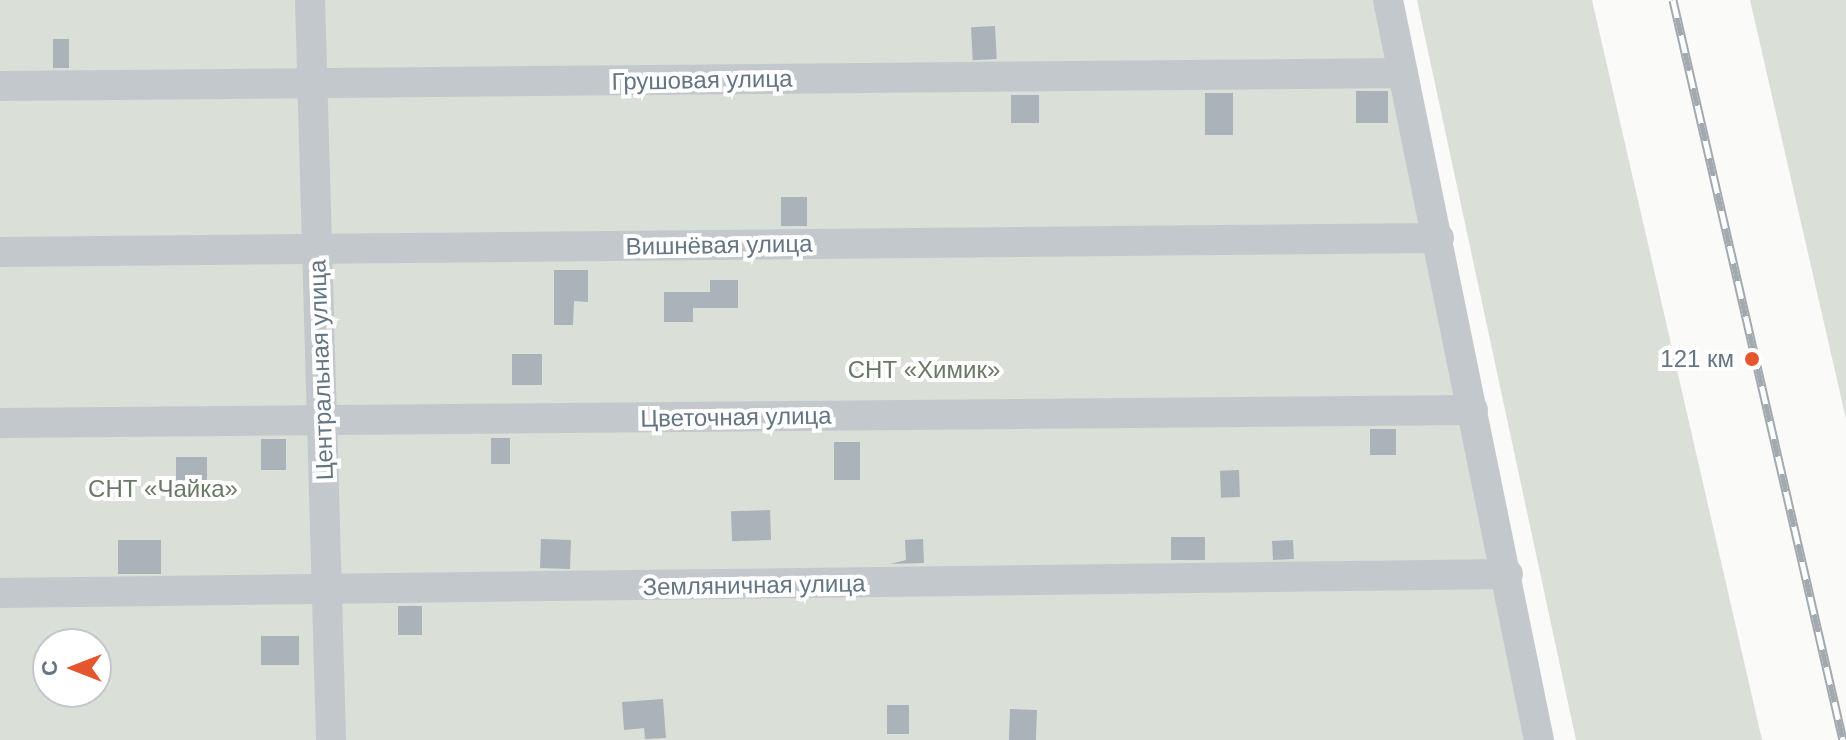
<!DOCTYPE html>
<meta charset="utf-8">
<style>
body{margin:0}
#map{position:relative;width:1846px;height:740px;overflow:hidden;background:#fafaf8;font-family:Arial,sans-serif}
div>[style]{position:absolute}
.green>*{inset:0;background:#dadfd7}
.building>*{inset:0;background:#aab3b9;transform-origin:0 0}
.minor>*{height:30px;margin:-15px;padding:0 15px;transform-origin:15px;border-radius:15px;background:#c3c8cc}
.rail>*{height:9px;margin-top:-4.5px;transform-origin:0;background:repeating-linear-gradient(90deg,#fff 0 18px,#a2aab0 0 36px);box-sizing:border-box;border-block:2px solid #a2aab0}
.dots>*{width:22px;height:22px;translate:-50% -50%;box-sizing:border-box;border:4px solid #fff;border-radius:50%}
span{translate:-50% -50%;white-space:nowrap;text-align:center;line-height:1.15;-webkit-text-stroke:8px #fff;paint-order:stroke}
.street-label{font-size:24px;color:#657683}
.poi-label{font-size:24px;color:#657683}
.right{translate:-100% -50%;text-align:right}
.park-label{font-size:24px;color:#687a64}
.north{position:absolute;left:32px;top:628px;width:80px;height:80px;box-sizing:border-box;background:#fff;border:2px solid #c1c8cd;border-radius:50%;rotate:270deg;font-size:22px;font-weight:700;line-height:32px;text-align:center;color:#657683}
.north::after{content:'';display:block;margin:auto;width:28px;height:36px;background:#e4572e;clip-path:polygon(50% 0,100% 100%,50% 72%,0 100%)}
</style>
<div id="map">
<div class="green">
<div style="clip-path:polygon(evenodd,0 0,1388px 0,1539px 740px,0 740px,0 0,48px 644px,96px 644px,96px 692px,48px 692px,48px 644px)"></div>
<div style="clip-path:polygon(1417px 0,1592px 0,1762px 740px,1576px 740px)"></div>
<div style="clip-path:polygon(1750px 0,1846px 0,1846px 419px)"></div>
</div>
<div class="building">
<div style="left:995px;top:26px;width:33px;height:24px;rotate:87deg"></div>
<div style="left:53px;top:39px;width:16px;height:29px"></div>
<div style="left:1356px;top:91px;width:32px;height:32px"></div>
<div style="left:1205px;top:93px;width:28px;height:42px"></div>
<div style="left:1011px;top:95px;width:28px;height:28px"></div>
<div style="left:781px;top:197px;width:26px;height:29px"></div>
<div style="clip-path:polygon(554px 270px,588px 270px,588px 302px,574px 301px,573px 325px,554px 325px)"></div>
<div style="clip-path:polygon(710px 280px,738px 280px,738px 308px,693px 308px,693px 322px,664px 322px,664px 292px,710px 292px)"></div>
<div style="left:512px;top:354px;width:30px;height:31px"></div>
<div style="left:1370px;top:429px;width:26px;height:26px"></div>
<div style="left:491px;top:438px;width:19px;height:26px"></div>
<div style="left:261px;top:439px;width:25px;height:31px"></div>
<div style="left:834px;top:442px;width:26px;height:38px"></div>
<div style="left:207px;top:457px;width:38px;height:31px;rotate:90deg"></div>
<div style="left:1239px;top:470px;width:27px;height:19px;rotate:88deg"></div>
<div style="left:770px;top:510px;width:30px;height:39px;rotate:88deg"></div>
<div style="left:1171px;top:537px;width:34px;height:23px"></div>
<div style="left:541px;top:539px;width:30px;height:29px;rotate:2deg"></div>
<div style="clip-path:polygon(923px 539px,924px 563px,890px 564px,906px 560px,905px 540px)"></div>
<div style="left:118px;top:540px;width:43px;height:34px"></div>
<div style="left:1293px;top:540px;width:19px;height:21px;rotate:87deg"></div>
<div style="left:398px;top:606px;width:24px;height:29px"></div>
<div style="left:261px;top:636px;width:38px;height:29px"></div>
<div style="clip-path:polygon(663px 699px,666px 738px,645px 739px,644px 728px,624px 730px,622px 702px)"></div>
<div style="left:887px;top:705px;width:22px;height:29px"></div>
<div style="left:1010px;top:709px;width:27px;height:31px;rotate:2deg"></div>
</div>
<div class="minor">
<div style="left:310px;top:0;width:740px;rotate:88.37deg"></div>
<div style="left:1388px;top:0;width:755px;rotate:78.47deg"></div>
<div style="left:0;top:86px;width:1403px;rotate:-0.53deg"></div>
<div style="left:0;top:252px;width:1439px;rotate:-0.56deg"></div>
<div style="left:0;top:423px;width:1473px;rotate:-0.51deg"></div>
<div style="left:0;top:593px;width:1508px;rotate:-0.72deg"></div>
</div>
<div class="rail">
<div style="left:1673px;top:0;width:759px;rotate:77.06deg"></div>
</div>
<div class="dots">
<div style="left:1752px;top:359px;background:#e4572e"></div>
</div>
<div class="street-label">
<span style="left:702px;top:80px;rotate:-1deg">Грушовая улица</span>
<span style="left:719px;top:245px;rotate:-1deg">Вишнёвая улица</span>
<span style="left:321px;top:370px;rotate:-92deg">Центральная улица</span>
<span style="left:736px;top:417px;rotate:-1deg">Цветочная улица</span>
<span style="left:754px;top:585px;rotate:-1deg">Земляничная улица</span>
</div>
<div class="poi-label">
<span class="right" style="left:1734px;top:359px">121 км</span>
</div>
<div class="park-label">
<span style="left:924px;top:370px">СНТ «Химик»</span>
<span style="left:163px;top:489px">СНТ «Чайка»</span>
</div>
<div class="north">С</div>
</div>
